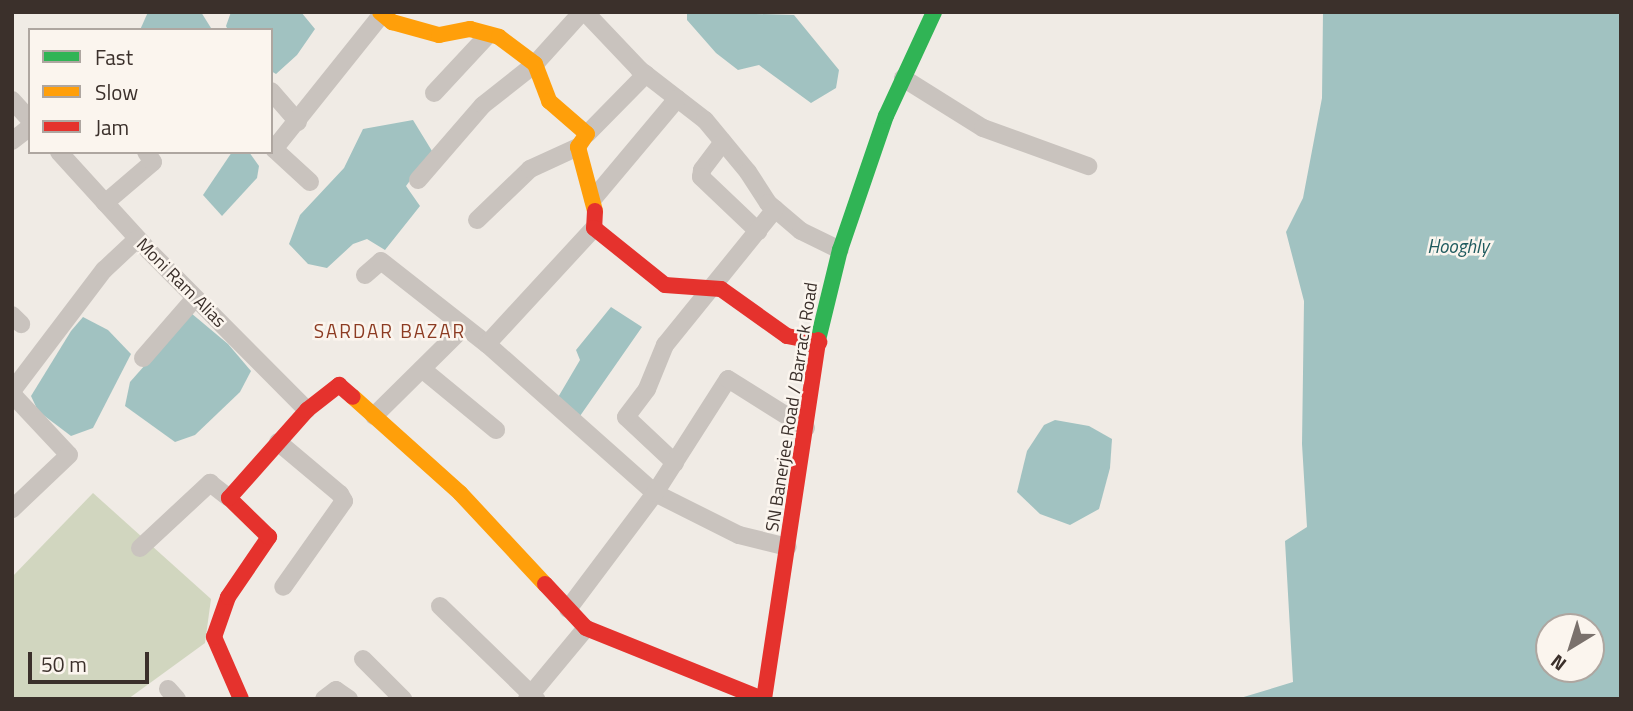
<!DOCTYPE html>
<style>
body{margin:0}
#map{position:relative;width:1633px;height:711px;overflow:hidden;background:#f0ebe5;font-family:"Titillium Web",sans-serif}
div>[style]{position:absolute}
.green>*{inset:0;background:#d1d6bf}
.water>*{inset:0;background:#a1c2c1}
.street>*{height:18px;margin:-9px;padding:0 9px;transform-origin:9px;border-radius:9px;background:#c9c3be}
.fast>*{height:16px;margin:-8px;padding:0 8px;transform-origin:8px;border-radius:8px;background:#30b455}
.slow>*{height:16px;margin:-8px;padding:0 8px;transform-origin:8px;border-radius:8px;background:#ff9f0a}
.jam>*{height:16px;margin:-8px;padding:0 8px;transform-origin:8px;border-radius:8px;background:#e5322d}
span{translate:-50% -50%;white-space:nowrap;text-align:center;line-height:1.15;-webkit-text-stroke:5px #fbf5ee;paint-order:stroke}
.street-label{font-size:18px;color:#3b302b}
.water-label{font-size:19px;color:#1f5a5e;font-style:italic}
.neighbourhood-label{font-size:19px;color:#8c3b22;letter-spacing:2px}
.frame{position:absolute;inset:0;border:14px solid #3b302b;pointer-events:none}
.legend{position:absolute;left:28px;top:28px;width:245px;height:126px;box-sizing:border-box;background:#fbf5ee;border:2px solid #aea6a0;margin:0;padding:9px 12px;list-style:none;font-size:21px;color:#3b302b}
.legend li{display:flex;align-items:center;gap:14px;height:35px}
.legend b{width:35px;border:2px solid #aea6a0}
.north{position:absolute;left:1535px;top:613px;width:70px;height:70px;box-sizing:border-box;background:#fbf5ee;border:2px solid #aea6a0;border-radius:50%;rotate:218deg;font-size:19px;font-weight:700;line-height:28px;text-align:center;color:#3b302b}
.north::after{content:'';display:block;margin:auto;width:24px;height:32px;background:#7a716c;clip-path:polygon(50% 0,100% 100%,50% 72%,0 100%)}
.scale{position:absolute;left:28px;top:652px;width:121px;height:32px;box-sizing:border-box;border:4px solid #3b302b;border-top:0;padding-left:9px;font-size:21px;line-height:24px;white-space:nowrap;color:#3b302b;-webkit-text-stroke:5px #fbf5ee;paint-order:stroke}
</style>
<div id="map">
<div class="green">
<div style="clip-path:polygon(93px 493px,211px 599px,205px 643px,128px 699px,12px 699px,12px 577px)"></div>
</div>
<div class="water">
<div style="clip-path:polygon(148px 12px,201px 12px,211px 28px,140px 30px)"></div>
<div style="clip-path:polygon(231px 12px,301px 12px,315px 29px,297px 55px,276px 74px,271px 71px,271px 30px,228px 30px,226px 26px)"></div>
<div style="clip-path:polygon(687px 12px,794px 15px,839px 70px,836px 88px,811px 103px,759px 65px,738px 70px,716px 53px,687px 20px)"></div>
<div style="clip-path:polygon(evenodd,1323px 12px,1621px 12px,1621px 699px,1237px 699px,1293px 682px,1285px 541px,1307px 527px,1302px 444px,1304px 301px,1286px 232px,1303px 198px,1322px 98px,1323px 12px,1591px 627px,1591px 669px,1549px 669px,1549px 627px,1591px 627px)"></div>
<div style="clip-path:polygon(413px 120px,432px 151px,406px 186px,420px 206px,385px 250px,367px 239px,353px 244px,327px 268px,308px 264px,289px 244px,300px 215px,344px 168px,363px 129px)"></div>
<div style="clip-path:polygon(232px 152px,249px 152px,259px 166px,257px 178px,222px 216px,203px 195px)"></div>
<div style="clip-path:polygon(611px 307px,642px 327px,580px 416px,557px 399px,580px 360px,576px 350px)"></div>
<div style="clip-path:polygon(191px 313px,228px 344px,251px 371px,240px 392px,195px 435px,175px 442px,125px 406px,130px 382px)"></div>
<div style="clip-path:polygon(83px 317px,108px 330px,131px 354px,93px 428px,71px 436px,38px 411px,31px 396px,71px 331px)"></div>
<div style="clip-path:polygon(1055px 420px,1089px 426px,1112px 439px,1110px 468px,1099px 509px,1070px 525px,1040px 514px,1017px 492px,1027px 451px,1044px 425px)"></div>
</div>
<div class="street">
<div style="left:585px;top:12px;width:79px;rotate:46.5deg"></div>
<div style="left:639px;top:69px;width:83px;rotate:37.7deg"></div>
<div style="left:705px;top:120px;width:67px;rotate:50.4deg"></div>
<div style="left:748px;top:172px;width:37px;rotate:57deg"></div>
<div style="left:768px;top:203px;width:43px;rotate:40.3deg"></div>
<div style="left:801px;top:231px;width:43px;rotate:26deg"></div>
<div style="left:903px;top:78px;width:94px;rotate:32deg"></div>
<div style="left:983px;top:128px;width:112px;rotate:19.9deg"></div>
<div style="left:271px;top:91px;width:41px;rotate:48.9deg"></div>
<div style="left:434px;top:93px;width:79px;rotate:-47deg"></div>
<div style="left:12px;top:100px;width:27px;rotate:48deg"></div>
<div style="left:587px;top:134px;width:84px;rotate:-45.5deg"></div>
<div style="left:12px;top:141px;width:23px;rotate:-38deg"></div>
<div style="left:723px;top:142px;width:35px;rotate:127deg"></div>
<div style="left:702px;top:170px;width:7px;rotate:98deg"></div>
<div style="left:701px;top:177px;width:79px;rotate:43.5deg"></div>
<div style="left:59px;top:152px;width:134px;rotate:47.7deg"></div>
<div style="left:149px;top:251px;width:224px;rotate:45.2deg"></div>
<div style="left:418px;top:180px;width:99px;rotate:-49.1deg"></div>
<div style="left:483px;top:105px;width:66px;rotate:-38.3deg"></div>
<div style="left:535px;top:64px;width:70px;rotate:-47.9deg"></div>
<div style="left:310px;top:182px;width:49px;rotate:-137.5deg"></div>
<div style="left:274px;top:149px;width:173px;rotate:-51.3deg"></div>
<div style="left:593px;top:199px;width:131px;rotate:-50deg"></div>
<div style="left:105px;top:203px;width:63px;rotate:-40.5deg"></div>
<div style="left:153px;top:162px;width:12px;rotate:-125deg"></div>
<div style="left:477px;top:220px;width:74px;rotate:-43.9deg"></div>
<div style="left:530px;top:169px;width:53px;rotate:-24.6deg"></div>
<div style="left:365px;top:275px;width:21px;rotate:-41deg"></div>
<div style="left:381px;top:261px;width:135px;rotate:38.1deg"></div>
<div style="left:487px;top:344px;width:225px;rotate:41.6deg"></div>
<div style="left:655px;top:493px;width:94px;rotate:26.6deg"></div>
<div style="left:739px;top:535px;width:50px;rotate:13.8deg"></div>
<div style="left:12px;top:315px;width:13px;rotate:45deg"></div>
<div style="left:487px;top:344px;width:158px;rotate:-47.3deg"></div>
<div style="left:143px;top:358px;width:79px;rotate:-49.1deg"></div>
<div style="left:422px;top:369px;width:96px;rotate:39.5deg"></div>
<div style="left:12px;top:391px;width:152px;rotate:-52.8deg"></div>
<div style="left:104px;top:270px;width:45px;rotate:-43.2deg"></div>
<div style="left:12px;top:394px;width:83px;rotate:46.9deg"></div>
<div style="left:69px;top:455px;width:79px;rotate:136.5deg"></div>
<div style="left:374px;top:416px;width:125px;rotate:-44.7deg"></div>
<div style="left:278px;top:442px;width:81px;rotate:40deg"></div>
<div style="left:340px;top:494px;width:8px;rotate:60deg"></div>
<div style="left:344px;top:501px;width:105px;rotate:125.3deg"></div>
<div style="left:675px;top:463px;width:67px;rotate:-136.8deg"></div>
<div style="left:626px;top:417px;width:35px;rotate:-53deg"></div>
<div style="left:647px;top:389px;width:48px;rotate:-67.8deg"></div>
<div style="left:665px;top:345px;width:175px;rotate:-51deg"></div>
<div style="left:140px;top:548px;width:96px;rotate:-42.9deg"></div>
<div style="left:210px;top:483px;width:24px;rotate:38deg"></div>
<div style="left:440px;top:606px;width:134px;rotate:44.1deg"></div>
<div style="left:568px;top:609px;width:145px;rotate:-53.1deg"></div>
<div style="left:655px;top:493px;width:135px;rotate:-57.4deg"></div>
<div style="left:728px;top:379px;width:92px;rotate:32.1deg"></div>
<div style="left:363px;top:659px;width:57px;rotate:45deg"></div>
<div style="left:168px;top:689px;width:13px;rotate:48deg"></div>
<div style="left:324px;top:699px;width:15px;rotate:-37deg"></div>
<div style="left:336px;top:690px;width:16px;rotate:35deg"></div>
<div style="left:527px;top:699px;width:92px;rotate:-50.3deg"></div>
</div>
<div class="fast">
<div style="left:818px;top:340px;width:93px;rotate:-76.3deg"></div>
<div style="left:840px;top:250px;width:142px;rotate:-71.1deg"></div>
<div style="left:886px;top:116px;width:115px;rotate:-65.2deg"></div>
</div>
<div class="slow">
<div style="left:380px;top:12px;width:16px;rotate:40deg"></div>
<div style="left:392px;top:22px;width:49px;rotate:15.5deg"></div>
<div style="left:439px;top:35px;width:32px;rotate:-11deg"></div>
<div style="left:470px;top:29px;width:30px;rotate:15deg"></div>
<div style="left:499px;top:37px;width:45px;rotate:36.9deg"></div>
<div style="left:535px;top:64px;width:40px;rotate:69deg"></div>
<div style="left:549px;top:101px;width:50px;rotate:41deg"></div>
<div style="left:587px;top:134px;width:16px;rotate:125deg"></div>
<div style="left:578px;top:147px;width:66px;rotate:75.1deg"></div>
<div style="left:353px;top:397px;width:144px;rotate:41.9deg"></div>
<div style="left:460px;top:493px;width:125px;rotate:47deg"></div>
</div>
<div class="jam">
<div style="left:595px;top:211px;width:17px;rotate:93deg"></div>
<div style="left:594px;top:228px;width:91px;rotate:38.8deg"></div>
<div style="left:665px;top:285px;width:56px;rotate:4.1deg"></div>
<div style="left:721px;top:289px;width:81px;rotate:35.5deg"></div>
<div style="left:787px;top:336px;width:33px;rotate:11deg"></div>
<div style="left:545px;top:584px;width:60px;rotate:47deg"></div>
<div style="left:586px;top:628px;width:191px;rotate:21.9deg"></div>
<div style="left:241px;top:699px;width:68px;rotate:-113.5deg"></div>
<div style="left:214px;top:637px;width:42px;rotate:-70.7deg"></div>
<div style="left:228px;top:597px;width:73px;rotate:-55.7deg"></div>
<div style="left:269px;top:537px;width:56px;rotate:-135.7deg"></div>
<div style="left:229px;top:498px;width:118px;rotate:-48.4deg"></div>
<div style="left:307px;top:410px;width:41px;rotate:-38deg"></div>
<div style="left:339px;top:385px;width:18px;rotate:41deg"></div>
<div style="left:764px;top:699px;width:363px;rotate:-81.4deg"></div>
</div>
<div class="street-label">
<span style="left:181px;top:283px;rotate:45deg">Moni Ram Alias</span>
<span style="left:792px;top:407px;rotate:-81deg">SN Banerjee Road / Barrack Road</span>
</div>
<div class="water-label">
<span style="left:1458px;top:246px">Hooghly</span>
</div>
<div class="neighbourhood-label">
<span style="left:390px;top:331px">SARDAR BAZAR</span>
</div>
<div class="frame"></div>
<ul class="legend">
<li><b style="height:9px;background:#30b455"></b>Fast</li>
<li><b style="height:9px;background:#ff9f0a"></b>Slow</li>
<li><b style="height:9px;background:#e5322d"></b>Jam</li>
</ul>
<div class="north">N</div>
<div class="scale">50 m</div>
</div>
